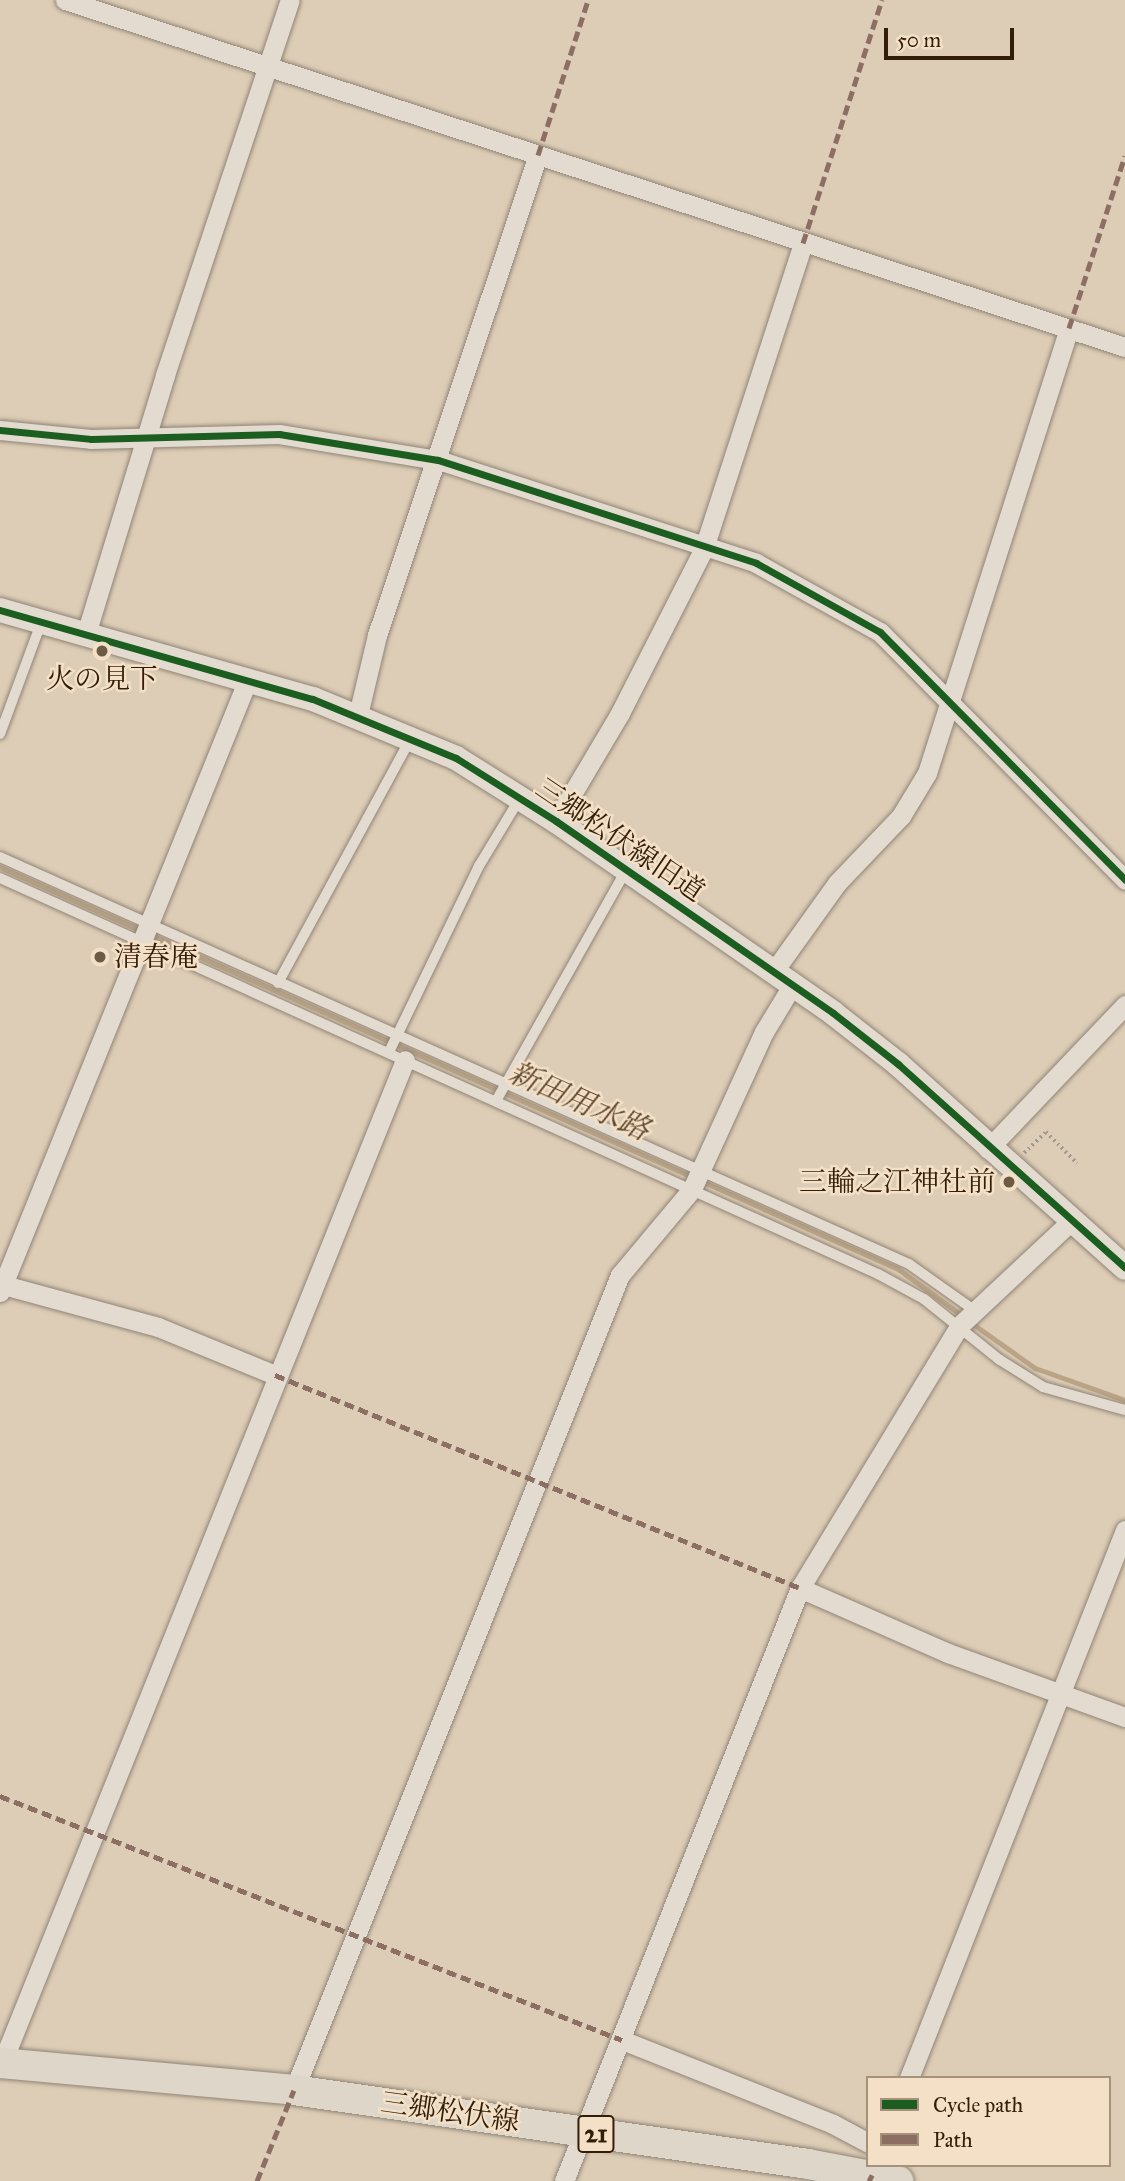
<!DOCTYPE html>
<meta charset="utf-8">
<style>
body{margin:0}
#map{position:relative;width:1125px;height:2181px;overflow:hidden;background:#ddcdb6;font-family:"IM FELL Great Primer","Noto Serif JP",serif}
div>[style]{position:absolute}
.stream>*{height:5px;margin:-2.5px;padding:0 2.5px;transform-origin:2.5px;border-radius:2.5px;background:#bba486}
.path>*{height:3.5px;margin-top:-1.75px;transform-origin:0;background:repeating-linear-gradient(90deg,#a29a90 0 2px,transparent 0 5.5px)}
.roads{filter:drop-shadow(0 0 2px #908476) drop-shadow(0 0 2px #908476)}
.service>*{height:10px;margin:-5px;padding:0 5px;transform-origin:5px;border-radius:5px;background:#e3dbd0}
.minor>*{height:19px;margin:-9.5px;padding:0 9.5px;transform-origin:9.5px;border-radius:9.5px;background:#e3dbd0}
.tertiary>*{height:24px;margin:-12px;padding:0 12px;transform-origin:12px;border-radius:12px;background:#e3dbd0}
.primary>*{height:30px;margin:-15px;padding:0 15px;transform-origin:15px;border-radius:15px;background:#ded6c9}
.quiet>*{height:5px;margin-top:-2.5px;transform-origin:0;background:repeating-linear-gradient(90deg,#8d6e63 0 10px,transparent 0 15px)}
.cycleway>*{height:7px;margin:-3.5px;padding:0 3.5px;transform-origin:3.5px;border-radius:3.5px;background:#1b5e20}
.dots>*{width:19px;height:19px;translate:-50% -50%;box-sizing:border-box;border:4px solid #f3e0c6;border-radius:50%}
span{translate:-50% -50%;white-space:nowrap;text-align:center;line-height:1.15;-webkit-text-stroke:5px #f3e0c6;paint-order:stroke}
.shield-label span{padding:2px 5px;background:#f3e0c6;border:2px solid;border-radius:5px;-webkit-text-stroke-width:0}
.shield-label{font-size:26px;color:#331e0a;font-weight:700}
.poi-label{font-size:28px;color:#331e0a}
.left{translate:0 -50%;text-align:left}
.right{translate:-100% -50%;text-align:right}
.street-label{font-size:28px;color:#331e0a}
.water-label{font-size:30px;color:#5e472e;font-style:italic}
.legend{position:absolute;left:866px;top:2076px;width:245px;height:91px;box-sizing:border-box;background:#f3e0c6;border:2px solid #a6927b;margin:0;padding:9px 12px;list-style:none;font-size:21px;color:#331e0a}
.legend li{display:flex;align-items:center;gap:14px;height:35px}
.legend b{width:35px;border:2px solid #a6927b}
.scale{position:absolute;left:884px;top:28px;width:130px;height:32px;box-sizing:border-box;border:4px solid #331e0a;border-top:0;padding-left:9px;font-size:21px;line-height:24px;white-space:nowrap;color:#331e0a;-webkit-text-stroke:5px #f3e0c6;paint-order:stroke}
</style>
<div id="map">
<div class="stream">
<div style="left:0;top:867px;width:154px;rotate:24.2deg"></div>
<div style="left:149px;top:934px;width:821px;rotate:24.1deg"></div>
<div style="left:898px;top:1269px;width:80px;rotate:35.9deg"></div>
<div style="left:970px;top:1322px;width:80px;rotate:35.3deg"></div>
<div style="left:1035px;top:1368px;width:96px;rotate:19.6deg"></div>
</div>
<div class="path">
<div style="left:1024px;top:1153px;width:30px;rotate:-44deg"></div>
<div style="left:1046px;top:1132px;width:44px;rotate:45deg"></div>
</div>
<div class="roads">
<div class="service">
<div style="left:0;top:734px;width:118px;rotate:-69.7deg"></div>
<div style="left:0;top:857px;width:996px;rotate:24.12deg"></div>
<div style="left:909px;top:1264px;width:80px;rotate:35.3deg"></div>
<div style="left:0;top:878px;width:963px;rotate:24.28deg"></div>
<div style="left:878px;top:1274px;width:52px;rotate:28.5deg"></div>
<div style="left:924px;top:1299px;width:97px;rotate:38.8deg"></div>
<div style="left:1000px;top:1360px;width:51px;rotate:32.1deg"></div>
<div style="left:1043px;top:1387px;width:85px;rotate:15.7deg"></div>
<div style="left:278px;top:983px;width:277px;rotate:-61.5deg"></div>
<div style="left:389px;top:1052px;width:207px;rotate:-64.2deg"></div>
<div style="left:479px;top:866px;width:79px;rotate:-58.9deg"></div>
<div style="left:496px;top:1101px;width:265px;rotate:-60.6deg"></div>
</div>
<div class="minor">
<div style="left:65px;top:0;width:1115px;rotate:18.13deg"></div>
<div style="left:0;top:430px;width:91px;rotate:5.6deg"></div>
<div style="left:91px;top:439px;width:188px;rotate:-1.5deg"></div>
<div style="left:279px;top:434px;width:161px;rotate:9.3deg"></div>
<div style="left:438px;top:460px;width:334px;rotate:17.9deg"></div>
<div style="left:756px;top:563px;width:142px;rotate:29.1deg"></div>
<div style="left:880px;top:632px;width:349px;rotate:45.3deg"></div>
<div style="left:86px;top:634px;width:271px;rotate:-73deg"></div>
<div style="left:165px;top:375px;width:395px;rotate:-71.6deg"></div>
<div style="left:358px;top:715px;width:82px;rotate:-76.6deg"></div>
<div style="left:377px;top:635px;width:506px;rotate:-71.46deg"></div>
<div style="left:556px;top:821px;width:126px;rotate:-59.3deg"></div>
<div style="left:620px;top:713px;width:185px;rotate:-63deg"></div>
<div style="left:704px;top:548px;width:321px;rotate:-72deg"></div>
<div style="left:774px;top:971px;width:108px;rotate:-54.4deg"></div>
<div style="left:837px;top:883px;width:93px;rotate:-46.3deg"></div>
<div style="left:901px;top:816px;width:50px;rotate:-58.8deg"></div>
<div style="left:927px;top:773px;width:467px;rotate:-72.3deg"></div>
<div style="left:988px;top:1149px;width:199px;rotate:-46.4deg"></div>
<div style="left:0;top:1284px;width:164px;rotate:15.2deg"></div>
<div style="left:158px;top:1327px;width:126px;rotate:22.3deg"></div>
<div style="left:0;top:1292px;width:661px;rotate:-67.97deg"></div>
<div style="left:800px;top:1588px;width:162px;rotate:23.7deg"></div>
<div style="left:948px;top:1653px;width:188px;rotate:19.9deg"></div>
<div style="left:622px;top:2040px;width:227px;rotate:21.7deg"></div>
<div style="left:833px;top:2124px;width:40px;rotate:28deg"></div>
<div style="left:0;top:2068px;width:1086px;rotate:-68.11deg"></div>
<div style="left:909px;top:2078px;width:589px;rotate:-68.49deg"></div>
<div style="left:294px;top:2090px;width:878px;rotate:-68.2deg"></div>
<div style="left:620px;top:1275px;width:112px;rotate:-50.1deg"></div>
<div style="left:692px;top:1189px;width:173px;rotate:-65.4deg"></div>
<div style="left:764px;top:1032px;width:56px;rotate:-58.9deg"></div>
<div style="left:564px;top:2181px;width:638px;rotate:-68.3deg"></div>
<div style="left:800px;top:1588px;width:306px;rotate:-58.7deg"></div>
<div style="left:959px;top:1326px;width:152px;rotate:-43.1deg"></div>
</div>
<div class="tertiary">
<div style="left:0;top:610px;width:325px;rotate:15.9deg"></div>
<div style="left:313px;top:699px;width:155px;rotate:22.4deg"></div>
<div style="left:456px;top:758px;width:118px;rotate:32.2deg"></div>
<div style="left:556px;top:821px;width:337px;rotate:34.7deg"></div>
<div style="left:833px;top:1013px;width:83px;rotate:38.1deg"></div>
<div style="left:898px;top:1064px;width:305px;rotate:41.9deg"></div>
</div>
<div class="primary">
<div style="left:0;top:2063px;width:295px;rotate:5.2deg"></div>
<div style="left:294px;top:2090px;width:519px;rotate:8.19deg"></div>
<div style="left:808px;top:2164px;width:92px;rotate:10.7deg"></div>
</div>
</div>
<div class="quiet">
<div style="left:538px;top:155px;width:163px;rotate:-72.1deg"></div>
<div style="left:803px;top:243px;width:256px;rotate:-72deg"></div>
<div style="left:1069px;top:328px;width:181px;rotate:-72deg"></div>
<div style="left:275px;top:1375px;width:567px;rotate:22.08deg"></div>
<div style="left:0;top:1796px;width:668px;rotate:21.42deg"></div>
<div style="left:257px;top:2181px;width:98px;rotate:-67.9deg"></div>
<div style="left:869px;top:2181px;width:7px;rotate:-63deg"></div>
</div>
<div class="cycleway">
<div style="left:0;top:430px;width:91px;rotate:5.6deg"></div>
<div style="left:91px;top:439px;width:188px;rotate:-1.5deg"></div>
<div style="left:279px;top:434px;width:161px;rotate:9.3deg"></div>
<div style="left:438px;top:460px;width:334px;rotate:17.9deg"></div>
<div style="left:756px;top:563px;width:142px;rotate:29.1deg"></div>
<div style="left:880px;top:632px;width:349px;rotate:45.3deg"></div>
<div style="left:0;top:610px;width:325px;rotate:15.9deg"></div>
<div style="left:313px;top:699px;width:155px;rotate:22.4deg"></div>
<div style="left:456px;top:758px;width:118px;rotate:32.2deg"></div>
<div style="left:556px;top:821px;width:337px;rotate:34.7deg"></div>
<div style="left:833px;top:1013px;width:83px;rotate:38.1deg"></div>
<div style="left:898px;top:1064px;width:305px;rotate:41.9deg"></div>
</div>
<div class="dots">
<div style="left:102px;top:651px;background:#6e5b46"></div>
<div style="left:100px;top:957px;background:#6e5b46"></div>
<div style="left:1009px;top:1182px;background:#6e5b46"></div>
</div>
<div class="shield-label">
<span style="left:596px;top:2134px">21</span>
</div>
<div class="poi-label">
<span style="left:102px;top:679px">火の見下</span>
<span class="left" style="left:114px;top:957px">清春庵</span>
<span class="right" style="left:995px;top:1182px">三輪之江神社前</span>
</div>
<div class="street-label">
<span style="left:620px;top:840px;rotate:34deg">三郷松伏線旧道</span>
<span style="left:450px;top:2112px;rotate:8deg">三郷松伏線</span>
</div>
<div class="water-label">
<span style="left:579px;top:1101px;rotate:24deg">新田用水路</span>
</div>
<ul class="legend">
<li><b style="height:9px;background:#1b5e20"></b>Cycle path</li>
<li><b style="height:9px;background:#8d6e63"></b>Path</li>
</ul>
<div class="scale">50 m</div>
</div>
